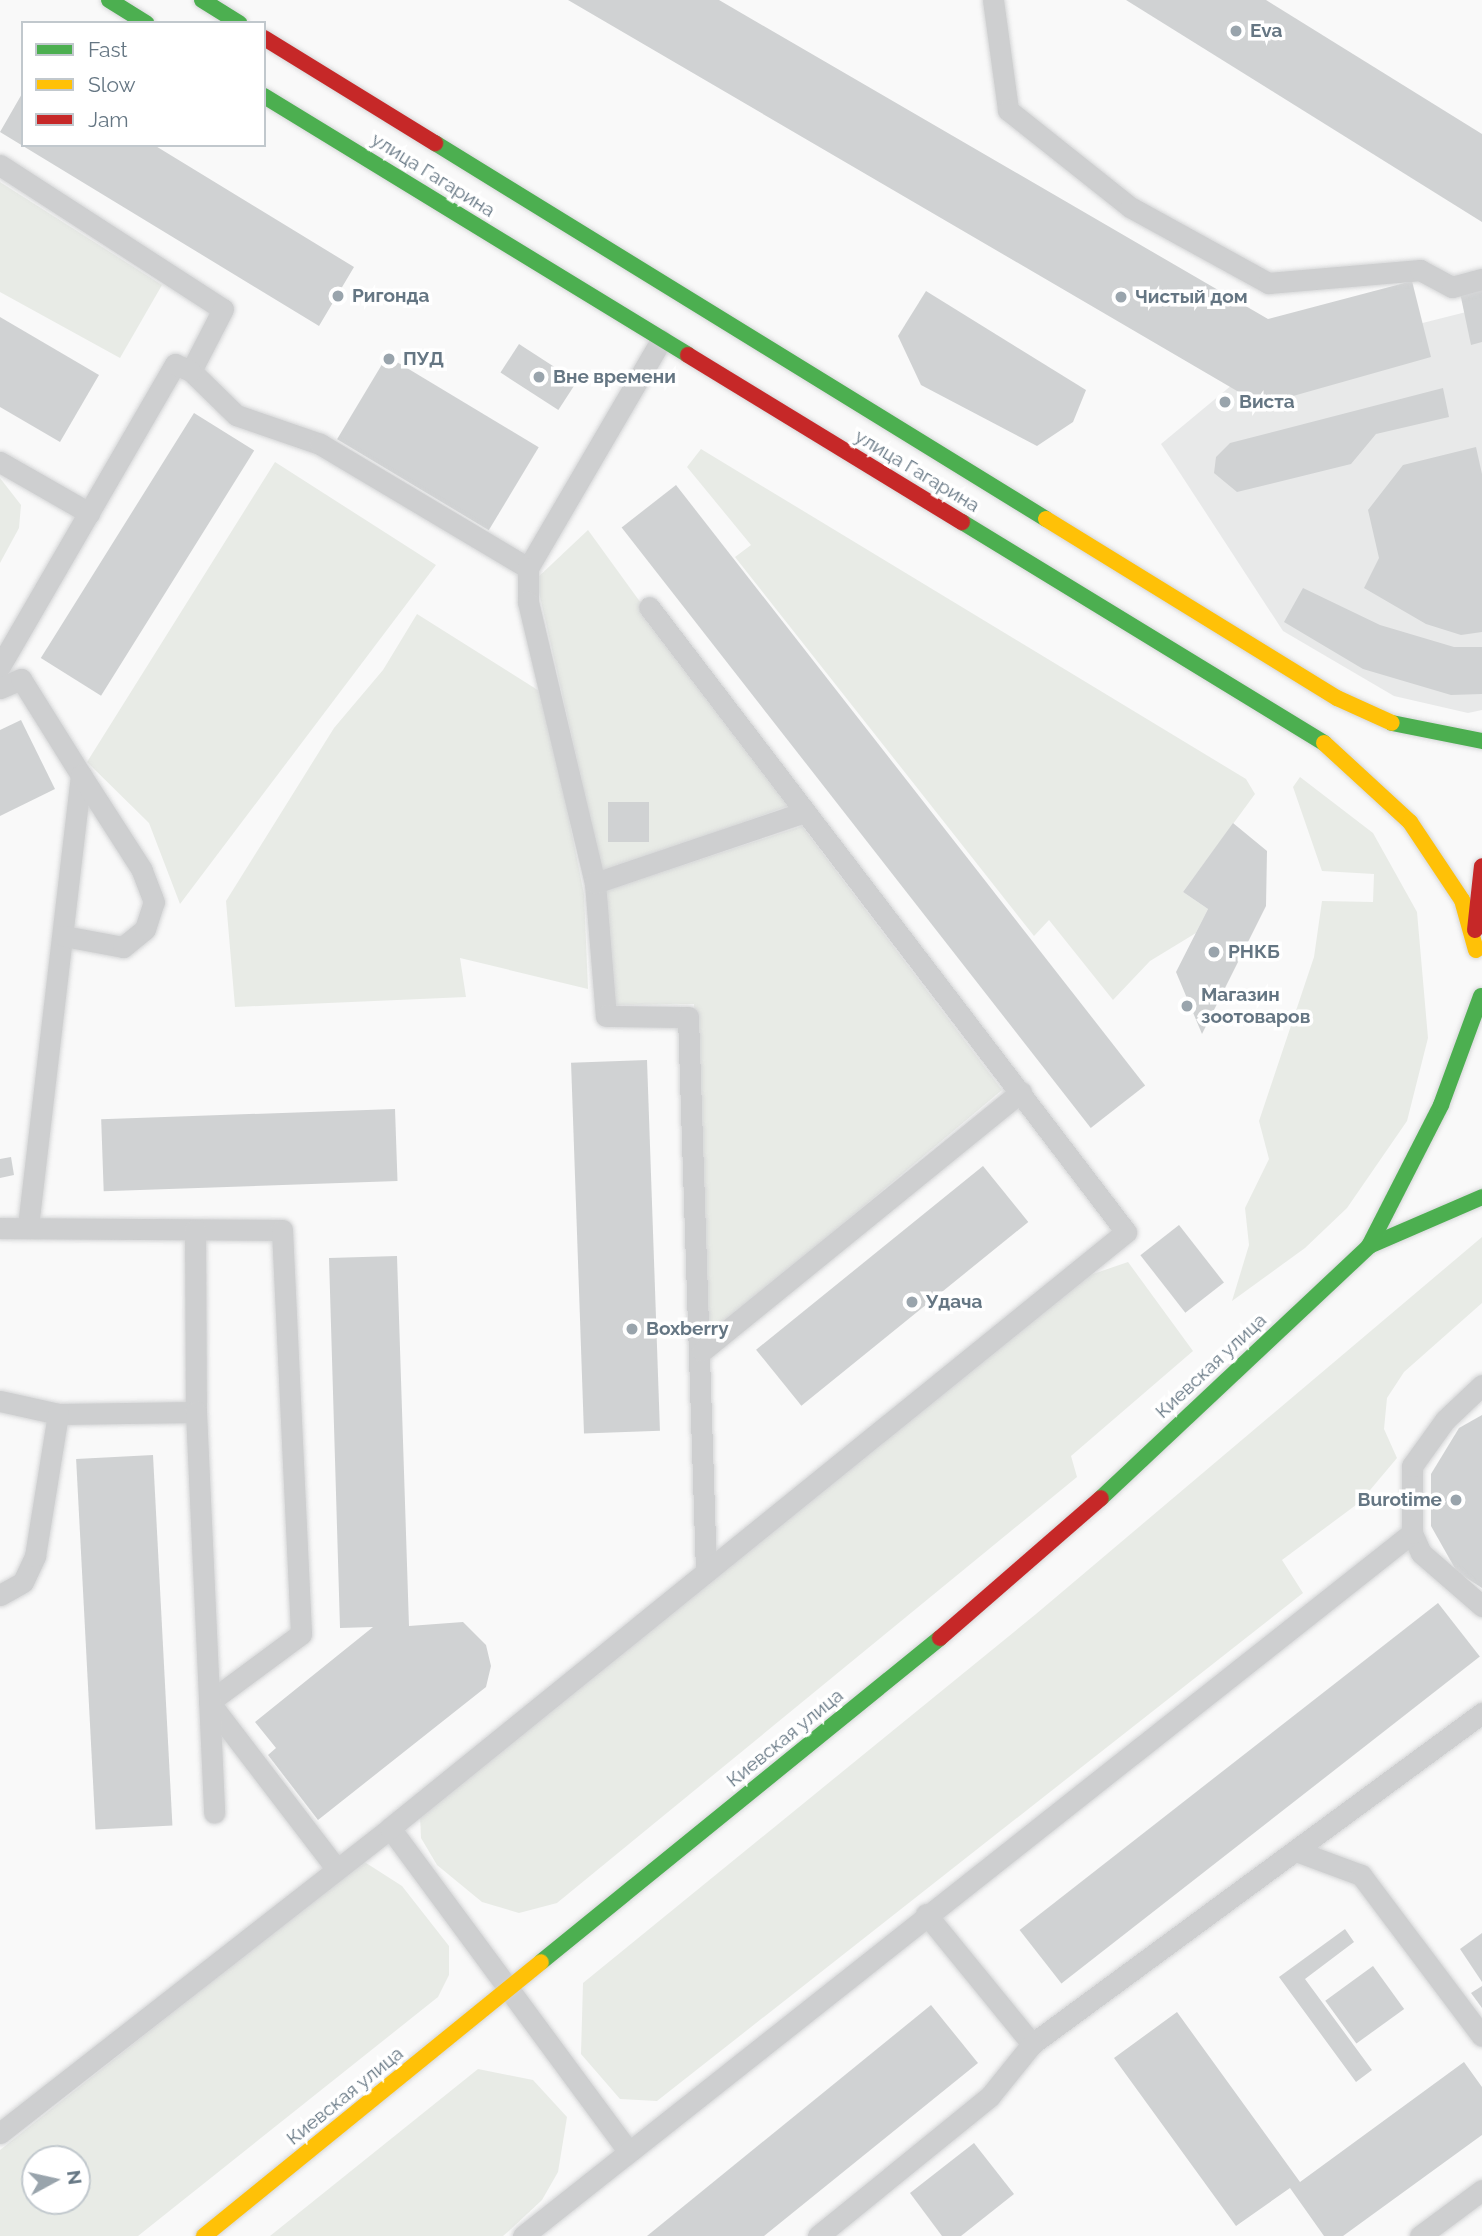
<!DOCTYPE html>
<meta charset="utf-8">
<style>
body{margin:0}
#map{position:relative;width:1482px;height:2236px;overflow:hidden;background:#f9f9f9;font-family:Raleway,sans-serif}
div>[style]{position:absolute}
.built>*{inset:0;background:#e8e9e9}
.green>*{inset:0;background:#e8ebe6}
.building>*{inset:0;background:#d0d2d3;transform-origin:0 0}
.roads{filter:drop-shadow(0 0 2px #d5d6d7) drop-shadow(0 0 2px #d5d6d7)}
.lane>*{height:21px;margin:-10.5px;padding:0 10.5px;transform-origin:10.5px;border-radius:10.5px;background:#cecfd0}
.fast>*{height:16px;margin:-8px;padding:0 8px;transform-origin:8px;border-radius:8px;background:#4caf50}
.slow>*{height:16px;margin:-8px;padding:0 8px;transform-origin:8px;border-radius:8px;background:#ffc107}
.jam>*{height:16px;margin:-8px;padding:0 8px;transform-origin:8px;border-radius:8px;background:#c62828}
.dots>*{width:19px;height:19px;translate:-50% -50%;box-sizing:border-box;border:4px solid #fff;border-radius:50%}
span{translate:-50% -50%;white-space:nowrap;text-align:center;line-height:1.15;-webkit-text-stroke:7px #fff;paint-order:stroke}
.poi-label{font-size:19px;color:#657683;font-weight:700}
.left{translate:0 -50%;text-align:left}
.right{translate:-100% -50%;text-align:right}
.street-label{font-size:19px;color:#657683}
.legend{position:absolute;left:21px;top:21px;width:245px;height:126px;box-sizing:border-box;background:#fff;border:2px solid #c1c8cd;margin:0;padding:9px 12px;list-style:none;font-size:21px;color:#657683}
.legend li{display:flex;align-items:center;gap:14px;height:35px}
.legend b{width:35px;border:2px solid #c1c8cd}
.north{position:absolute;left:21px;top:2145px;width:70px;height:70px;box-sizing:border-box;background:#fff;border:2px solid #c1c8cd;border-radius:50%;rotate:82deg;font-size:19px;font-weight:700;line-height:28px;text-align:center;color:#657683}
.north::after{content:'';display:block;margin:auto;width:24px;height:32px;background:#99a4ac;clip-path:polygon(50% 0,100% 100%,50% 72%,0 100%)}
</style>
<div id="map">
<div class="built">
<div style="clip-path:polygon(1482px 308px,1482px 710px,1468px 713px,1394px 696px,1283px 631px,1161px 444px,1256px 365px)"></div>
</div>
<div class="green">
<div style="clip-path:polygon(0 182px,162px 285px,120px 358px,0 292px)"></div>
<div style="clip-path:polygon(701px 449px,1246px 779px,1255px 794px,1183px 892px,1208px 909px,1196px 933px,1150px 961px,1113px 1000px,1049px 920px,1034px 936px,735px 557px,751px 545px,687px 467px)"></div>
<div style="clip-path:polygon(275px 462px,436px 565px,180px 904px,149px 823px,87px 762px)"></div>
<div style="clip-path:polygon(0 478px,21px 505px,19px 528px,0 563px)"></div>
<div style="clip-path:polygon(588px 530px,788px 806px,603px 874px,536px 579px)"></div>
<div style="clip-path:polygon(417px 614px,544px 694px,584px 894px,588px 989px,460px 958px,466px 997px,235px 1007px,226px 901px,334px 728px,383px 670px)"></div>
<div style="clip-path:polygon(1300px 777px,1373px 833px,1417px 912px,1428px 1038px,1407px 1121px,1347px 1208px,1305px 1248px,1232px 1301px,1249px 1245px,1245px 1208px,1269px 1159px,1259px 1121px,1314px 957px,1322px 901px,1373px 902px,1374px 874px,1322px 871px,1293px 787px)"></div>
<div style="clip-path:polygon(802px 826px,1002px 1090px,707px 1338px,694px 1004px,615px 1005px,605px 891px)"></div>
<div style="clip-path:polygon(1482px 1237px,1482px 1303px,1404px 1372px,1387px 1398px,1384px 1429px,1397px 1458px,1360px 1502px,1282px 1560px,1303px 1593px,657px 2101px,620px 2099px,581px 2054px,583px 1983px,1036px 1614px)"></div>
<div style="clip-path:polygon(1128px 1262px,1193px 1351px,1071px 1456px,1077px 1477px,557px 1903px,519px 1913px,482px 1902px,437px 1865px,421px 1838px,420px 1815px,441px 1797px,1090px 1275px)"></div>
<div style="clip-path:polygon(evenodd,363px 1861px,402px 1886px,449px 1946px,449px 1975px,438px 1997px,138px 2236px,0 2236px,0 2150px,363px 1861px,35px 2159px,77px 2159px,77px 2201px,35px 2201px,35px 2159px)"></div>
<div style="clip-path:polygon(478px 2069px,533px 2080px,567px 2117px,558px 2172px,542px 2200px,511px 2229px,503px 2236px,270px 2236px)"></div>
</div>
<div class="building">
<div style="clip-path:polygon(568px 0,719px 0,1268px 319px,1412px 281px,1431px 357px,1261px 405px)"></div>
<div style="clip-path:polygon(1126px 0,1266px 0,1482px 134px,1482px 222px)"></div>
<div style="clip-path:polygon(23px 92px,23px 145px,154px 145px,354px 267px,319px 326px,0 132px)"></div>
<div style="clip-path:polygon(1482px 284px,1482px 342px,1471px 345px,1459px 288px)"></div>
<div style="clip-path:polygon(926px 291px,1086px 390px,1073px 422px,1037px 446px,921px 385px,898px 336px)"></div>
<div style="clip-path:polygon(0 317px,99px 375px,60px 442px,0 407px)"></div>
<div style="left:519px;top:344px;width:69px;height:34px;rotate:33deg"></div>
<div style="left:387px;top:356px;width:177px;height:97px;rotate:31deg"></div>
<div style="clip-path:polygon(1443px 388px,1449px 417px,1376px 434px,1351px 464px,1237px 492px,1214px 473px,1216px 457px,1230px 443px)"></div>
<div style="left:194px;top:413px;width:71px;height:289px;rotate:32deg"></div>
<div style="clip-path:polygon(1476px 447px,1482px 474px,1482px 632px,1461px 635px,1426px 624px,1364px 588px,1379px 558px,1368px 510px,1403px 465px)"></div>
<div style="left:676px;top:485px;width:762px;height:69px;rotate:52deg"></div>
<div style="clip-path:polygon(1303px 588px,1380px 625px,1454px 647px,1482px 647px,1482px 694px,1451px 695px,1363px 669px,1284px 622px)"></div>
<div style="clip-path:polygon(21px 720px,55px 789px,0 816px,0 730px)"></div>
<div style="left:649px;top:802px;width:40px;height:41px;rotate:90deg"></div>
<div style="clip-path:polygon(1233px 823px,1267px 851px,1266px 906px,1202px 1034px,1176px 972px,1208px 909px,1183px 892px)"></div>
<div style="left:647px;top:1060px;width:371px;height:76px;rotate:88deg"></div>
<div style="left:395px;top:1109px;width:72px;height:294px;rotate:88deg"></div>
<div style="clip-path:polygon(11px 1157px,14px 1175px,0 1178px,0 1159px)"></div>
<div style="left:983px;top:1166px;width:72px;height:292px;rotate:51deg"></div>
<div style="left:1179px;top:1225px;width:73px;height:49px;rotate:52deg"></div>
<div style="clip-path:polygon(397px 1256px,409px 1626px,463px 1622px,486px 1645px,491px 1666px,486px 1687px,318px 1820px,268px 1755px,276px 1748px,255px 1722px,373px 1627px,340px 1628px,329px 1258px)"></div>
<div style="clip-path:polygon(1482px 1415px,1482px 1588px,1457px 1572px,1431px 1526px,1431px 1474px,1459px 1428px)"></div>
<div style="left:153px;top:1455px;width:371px;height:77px;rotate:87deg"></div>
<div style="left:1438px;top:1603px;width:68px;height:531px;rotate:52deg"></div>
<div style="clip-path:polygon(1345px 1929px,1354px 1942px,1305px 1979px,1372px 2070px,1356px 2082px,1279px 1977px)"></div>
<div style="clip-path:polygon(1482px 1933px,1482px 1982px,1460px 1949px)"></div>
<div style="left:1373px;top:1966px;width:53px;height:59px;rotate:54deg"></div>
<div style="clip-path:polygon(1482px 1986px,1482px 2008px,1471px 1993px)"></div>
<div style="clip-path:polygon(931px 2005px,978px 2063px,764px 2236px,647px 2236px)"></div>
<div style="clip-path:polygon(1177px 2012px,1300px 2182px,1464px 2062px,1482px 2087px,1482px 2135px,1343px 2236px,1324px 2236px,1290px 2188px,1236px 2226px,1114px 2058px)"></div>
<div style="clip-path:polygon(974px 2143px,1014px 2194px,961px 2236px,942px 2236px,910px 2193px)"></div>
</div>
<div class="roads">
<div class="lane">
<div style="left:993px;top:0;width:111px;rotate:82.2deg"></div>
<div style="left:1008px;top:110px;width:156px;rotate:38.5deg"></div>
<div style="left:1130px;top:207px;width:158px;rotate:28.8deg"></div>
<div style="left:1268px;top:283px;width:153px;rotate:-4.9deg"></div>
<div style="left:1420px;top:270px;width:36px;rotate:28deg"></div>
<div style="left:1452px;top:287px;width:31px;rotate:-15deg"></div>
<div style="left:0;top:165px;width:265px;rotate:32.9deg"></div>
<div style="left:223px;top:309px;width:70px;rotate:117.3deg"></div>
<div style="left:191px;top:371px;width:63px;rotate:44.4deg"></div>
<div style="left:236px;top:415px;width:89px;rotate:19deg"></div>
<div style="left:320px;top:444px;width:242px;rotate:30.8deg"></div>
<div style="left:528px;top:568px;width:264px;rotate:-59.7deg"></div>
<div style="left:0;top:462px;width:103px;rotate:29.8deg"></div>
<div style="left:528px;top:568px;width:34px;rotate:90deg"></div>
<div style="left:528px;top:602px;width:289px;rotate:76.6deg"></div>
<div style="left:595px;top:883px;width:133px;rotate:85.3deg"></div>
<div style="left:606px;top:1016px;width:82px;rotate:0.7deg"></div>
<div style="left:688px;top:1017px;width:554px;rotate:88.14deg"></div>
<div style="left:0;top:666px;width:349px;rotate:-59.9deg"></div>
<div style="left:175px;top:364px;width:17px;rotate:24deg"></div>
<div style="left:0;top:688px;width:23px;rotate:-23deg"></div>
<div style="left:21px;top:679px;width:113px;rotate:58deg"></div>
<div style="left:81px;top:775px;width:456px;rotate:96.7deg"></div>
<div style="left:595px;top:883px;width:219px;rotate:-18.7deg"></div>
<div style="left:64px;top:936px;width:60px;rotate:10.6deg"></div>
<div style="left:123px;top:947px;width:28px;rotate:-39deg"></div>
<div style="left:145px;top:929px;width:28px;rotate:-72deg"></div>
<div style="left:154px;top:902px;width:34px;rotate:-111deg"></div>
<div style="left:142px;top:870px;width:113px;rotate:-122.7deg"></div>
<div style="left:0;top:1228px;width:282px;rotate:0.4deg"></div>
<div style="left:282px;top:1230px;width:404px;rotate:87.3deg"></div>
<div style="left:301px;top:1634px;width:114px;rotate:143.5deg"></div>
<div style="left:209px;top:1702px;width:209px;rotate:52.6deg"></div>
<div style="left:195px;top:1230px;width:182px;rotate:89.7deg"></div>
<div style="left:702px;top:1351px;width:411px;rotate:-39.1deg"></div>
<div style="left:0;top:1401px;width:59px;rotate:12.6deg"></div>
<div style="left:58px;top:1414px;width:138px;rotate:-0.8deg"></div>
<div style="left:196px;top:1412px;width:401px;rotate:87.4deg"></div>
<div style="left:1412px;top:1533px;width:22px;rotate:66deg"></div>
<div style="left:1421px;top:1553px;width:81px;rotate:41deg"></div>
<div style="left:0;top:1595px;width:26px;rotate:-29deg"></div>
<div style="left:23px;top:1582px;width:29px;rotate:-65deg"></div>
<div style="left:35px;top:1556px;width:144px;rotate:-80.8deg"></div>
<div style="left:390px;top:1828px;width:400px;rotate:53.6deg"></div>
<div style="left:1299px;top:1852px;width:66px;rotate:20.4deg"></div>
<div style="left:1361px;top:1875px;width:201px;rotate:53.1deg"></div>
<div style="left:926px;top:1914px;width:168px;rotate:50.8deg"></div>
<div style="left:1032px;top:2044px;width:559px;rotate:-36.34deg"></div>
<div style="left:0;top:2133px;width:495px;rotate:-38deg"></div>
<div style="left:390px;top:1828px;width:947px;rotate:-39deg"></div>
<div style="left:1126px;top:1232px;width:786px;rotate:-127.35deg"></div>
<div style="left:523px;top:2236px;width:1133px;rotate:-38.34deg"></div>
<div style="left:1412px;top:1533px;width:67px;rotate:-90deg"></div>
<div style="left:1412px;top:1466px;width:57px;rotate:-54.3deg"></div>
<div style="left:1445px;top:1420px;width:51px;rotate:-43.4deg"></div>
<div style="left:818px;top:2236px;width:222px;rotate:-39.1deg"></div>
<div style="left:990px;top:2096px;width:67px;rotate:-51.1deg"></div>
<div style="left:1420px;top:2236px;width:77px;rotate:-36.6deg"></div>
</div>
<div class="fast">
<div style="left:109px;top:0;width:44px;rotate:31.9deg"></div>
<div style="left:202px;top:0;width:44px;rotate:31.9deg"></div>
<div style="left:264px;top:96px;width:497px;rotate:31.4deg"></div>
<div style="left:435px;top:143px;width:717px;rotate:31.61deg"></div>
<div style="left:962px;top:522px;width:424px;rotate:31.4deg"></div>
<div style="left:1392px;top:723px;width:92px;rotate:11.3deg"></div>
<div style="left:1369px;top:1246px;width:123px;rotate:-23.4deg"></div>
<div style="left:1101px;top:1498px;width:368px;rotate:-43.2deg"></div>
<div style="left:1369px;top:1246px;width:158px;rotate:-62.9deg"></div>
<div style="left:1441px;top:1105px;width:116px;rotate:-69.8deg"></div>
<div style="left:541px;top:1962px;width:514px;rotate:-39.08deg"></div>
</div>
<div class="slow">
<div style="left:1046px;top:519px;width:342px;rotate:31.6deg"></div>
<div style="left:1337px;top:698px;width:60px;rotate:24.4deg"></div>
<div style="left:1324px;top:743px;width:117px;rotate:42.6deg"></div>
<div style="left:1410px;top:822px;width:94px;rotate:56.3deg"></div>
<div style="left:1462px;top:900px;width:52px;rotate:74.4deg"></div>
<div style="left:204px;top:2236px;width:434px;rotate:-39.1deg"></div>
</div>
<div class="jam">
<div style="left:264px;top:38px;width:201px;rotate:31.6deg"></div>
<div style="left:688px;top:355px;width:321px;rotate:31.4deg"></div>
<div style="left:1475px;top:930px;width:64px;rotate:-83.8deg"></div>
<div style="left:940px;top:1638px;width:213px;rotate:-41deg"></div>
</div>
</div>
<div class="dots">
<div style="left:1236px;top:31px;background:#99a4ac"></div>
<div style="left:338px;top:296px;background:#99a4ac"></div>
<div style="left:1121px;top:297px;background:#99a4ac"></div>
<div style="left:389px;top:359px;background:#99a4ac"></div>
<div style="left:539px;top:377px;background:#99a4ac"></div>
<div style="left:1225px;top:402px;background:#99a4ac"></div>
<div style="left:1214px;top:952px;background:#99a4ac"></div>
<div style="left:1187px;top:1006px;background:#99a4ac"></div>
<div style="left:912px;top:1302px;background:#99a4ac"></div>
<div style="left:632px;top:1329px;background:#99a4ac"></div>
<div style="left:1456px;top:1500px;background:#99a4ac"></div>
</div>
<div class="poi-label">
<span class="left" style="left:1250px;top:31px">Eva</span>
<span class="left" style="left:352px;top:296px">Ригонда</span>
<span class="left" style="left:1135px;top:297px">Чистый дом</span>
<span class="left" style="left:403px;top:359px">ПУД</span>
<span class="left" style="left:553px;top:377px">Вне времени</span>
<span class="left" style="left:1239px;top:402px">Виста</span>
<span class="left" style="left:1228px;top:952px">РНКБ</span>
<span class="left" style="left:1201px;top:1006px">Магазин<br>зоотоваров</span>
<span class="left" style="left:926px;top:1302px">Удача</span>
<span class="left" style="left:646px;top:1329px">Boxberry</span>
<span class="right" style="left:1442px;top:1500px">Burotime</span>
</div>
<div class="street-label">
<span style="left:433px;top:175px;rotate:32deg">улица Гагарина</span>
<span style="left:917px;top:471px;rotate:31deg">улица Гагарина</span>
<span style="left:1211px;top:1366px;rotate:-43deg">Киевская улица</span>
<span style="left:785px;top:1738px;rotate:-39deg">Киевская улица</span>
<span style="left:345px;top:2096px;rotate:-39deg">Киевская улица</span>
</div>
<ul class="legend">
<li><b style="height:9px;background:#4caf50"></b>Fast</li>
<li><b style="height:9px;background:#ffc107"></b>Slow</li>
<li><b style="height:9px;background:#c62828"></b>Jam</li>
</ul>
<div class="north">N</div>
</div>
